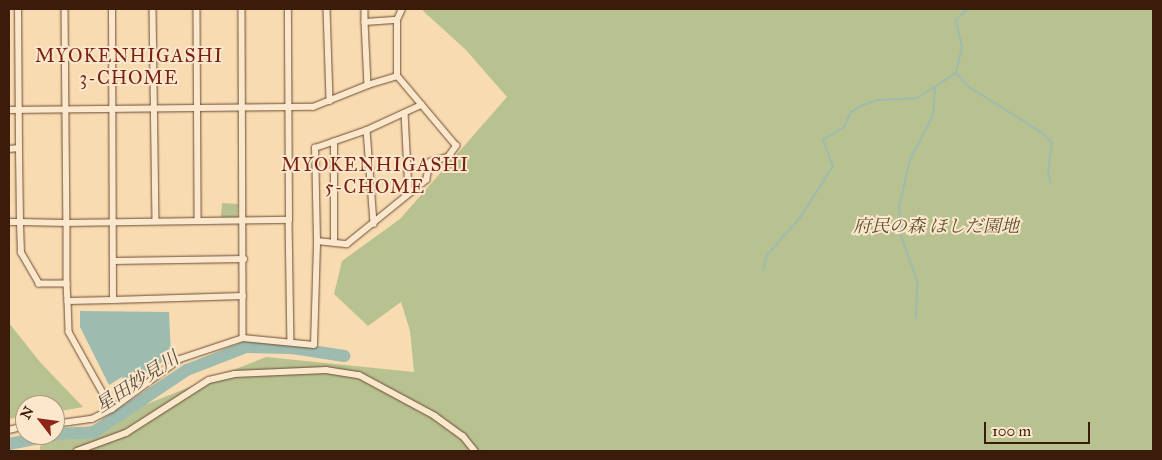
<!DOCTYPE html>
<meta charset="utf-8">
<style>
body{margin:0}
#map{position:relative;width:1162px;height:460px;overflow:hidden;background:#f9dbb1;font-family:"IM FELL Great Primer","Noto Serif JP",serif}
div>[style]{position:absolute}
.green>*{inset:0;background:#b8c190;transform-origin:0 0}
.water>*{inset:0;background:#9ebbb0}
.stream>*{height:2px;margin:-1px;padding:0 1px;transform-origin:1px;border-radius:1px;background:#9ebbb0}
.river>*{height:12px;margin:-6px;padding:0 6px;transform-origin:6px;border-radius:6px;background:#9ebbb0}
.roads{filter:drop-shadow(0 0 1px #6a4c34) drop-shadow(0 0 1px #6a4c34)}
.minor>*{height:5.5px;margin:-2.75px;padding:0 2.75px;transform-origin:2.75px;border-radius:2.75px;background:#fbe8cc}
span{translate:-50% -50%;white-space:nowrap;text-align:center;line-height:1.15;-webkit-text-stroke:4px #fbe8cc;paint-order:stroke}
.park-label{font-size:18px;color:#604e32;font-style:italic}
.neighbourhood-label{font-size:19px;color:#7a1f14;letter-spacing:1px}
.water-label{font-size:19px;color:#594c3c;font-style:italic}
.frame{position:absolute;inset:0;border:10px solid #3b1c0a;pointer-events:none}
.north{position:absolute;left:15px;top:395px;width:50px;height:50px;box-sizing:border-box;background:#fbe8cc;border:1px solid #ae967e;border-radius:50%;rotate:300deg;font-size:14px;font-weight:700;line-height:20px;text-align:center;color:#3b1c0a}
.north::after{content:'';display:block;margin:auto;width:18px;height:22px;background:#8f2418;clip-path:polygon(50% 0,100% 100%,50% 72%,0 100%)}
.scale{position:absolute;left:984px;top:422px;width:106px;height:22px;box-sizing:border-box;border:2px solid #3b1c0a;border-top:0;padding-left:6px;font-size:15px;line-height:18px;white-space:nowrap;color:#3b1c0a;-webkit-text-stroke:4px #fbe8cc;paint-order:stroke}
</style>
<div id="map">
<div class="green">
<div style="clip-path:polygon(421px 9px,1153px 9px,1153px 451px,40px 451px,40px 446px,266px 357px,414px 372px,410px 331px,401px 302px,368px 326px,334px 294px,342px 261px,400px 219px,507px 97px,466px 50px)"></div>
<div style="left:222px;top:203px;width:16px;height:14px;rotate:4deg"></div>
<div style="clip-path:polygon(9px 323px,40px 362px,83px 407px,55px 412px,55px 405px,25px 405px,25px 416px,9px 419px)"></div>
</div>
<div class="water">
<div style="clip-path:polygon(80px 311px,169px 312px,171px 355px,127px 388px,122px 377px,109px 385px,80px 327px)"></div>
</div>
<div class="stream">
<div style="left:956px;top:73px;width:19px;rotate:47deg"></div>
<div style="left:969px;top:87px;width:85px;rotate:32deg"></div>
<div style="left:1041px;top:132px;width:16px;rotate:45deg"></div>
<div style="left:1052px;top:143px;width:29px;rotate:98deg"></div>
<div style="left:1048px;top:172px;width:11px;rotate:75deg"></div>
<div style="left:763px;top:270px;width:16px;rotate:-75deg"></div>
<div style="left:767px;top:255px;width:48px;rotate:-48.4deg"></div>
<div style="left:799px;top:219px;width:63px;rotate:-57.3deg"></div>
<div style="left:833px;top:166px;width:28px;rotate:-111deg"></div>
<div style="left:823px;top:140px;width:25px;rotate:-32deg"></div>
<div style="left:844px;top:127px;width:17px;rotate:-65deg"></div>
<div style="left:851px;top:112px;width:12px;rotate:-31deg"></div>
<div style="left:861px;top:106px;width:17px;rotate:-21deg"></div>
<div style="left:877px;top:100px;width:40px;rotate:-2.9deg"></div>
<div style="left:917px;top:98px;width:46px;rotate:-32.7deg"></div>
<div style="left:956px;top:73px;width:27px;rotate:-77deg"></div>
<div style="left:962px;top:47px;width:28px;rotate:-103deg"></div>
<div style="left:956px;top:20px;width:16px;rotate:-45deg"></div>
<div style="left:916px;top:317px;width:37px;rotate:-88deg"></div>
<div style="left:917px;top:280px;width:47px;rotate:-110deg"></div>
<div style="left:901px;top:236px;width:30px;rotate:-94deg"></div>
<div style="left:899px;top:206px;width:47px;rotate:-76.6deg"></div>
<div style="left:910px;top:160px;width:51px;rotate:-62.9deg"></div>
<div style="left:933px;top:115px;width:28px;rotate:-86deg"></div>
</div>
<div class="river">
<div style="left:9px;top:444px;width:51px;rotate:-11.3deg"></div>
<div style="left:59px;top:434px;width:35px;rotate:-3deg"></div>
<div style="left:94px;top:432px;width:112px;rotate:-33.7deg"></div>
<div style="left:187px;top:370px;width:63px;rotate:-21.3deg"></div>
<div style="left:246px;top:347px;width:46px;rotate:1.2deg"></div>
<div style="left:292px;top:348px;width:53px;rotate:8.7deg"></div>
</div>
<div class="roads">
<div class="minor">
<div style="left:65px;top:9px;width:214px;rotate:89.5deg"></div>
<div style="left:67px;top:223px;width:222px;rotate:-0.8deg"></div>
<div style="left:289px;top:220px;width:211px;rotate:-90.3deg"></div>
<div style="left:153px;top:9px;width:211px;rotate:89.2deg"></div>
<div style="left:197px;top:9px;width:211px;rotate:89.7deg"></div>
<div style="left:242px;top:9px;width:287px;rotate:89.8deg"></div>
<div style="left:327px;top:9px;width:92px;rotate:88.1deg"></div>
<div style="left:365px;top:9px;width:13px;rotate:90deg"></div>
<div style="left:365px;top:22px;width:32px;rotate:-4deg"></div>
<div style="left:365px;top:22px;width:63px;rotate:87.3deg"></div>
<div style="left:368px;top:85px;width:30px;rotate:-17deg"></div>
<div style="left:9px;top:110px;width:304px;rotate:-0.6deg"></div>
<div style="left:313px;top:107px;width:59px;rotate:-21.8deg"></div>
<div style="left:405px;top:113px;width:80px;rotate:87.1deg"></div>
<div style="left:367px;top:130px;width:94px;rotate:85.7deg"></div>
<div style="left:9px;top:149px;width:10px;rotate:-6deg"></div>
<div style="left:19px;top:148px;width:139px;rotate:-90.4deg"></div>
<div style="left:289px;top:220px;width:122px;rotate:89.1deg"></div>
<div style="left:9px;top:222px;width:11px"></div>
<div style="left:20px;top:222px;width:47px;rotate:1.2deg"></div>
<div style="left:67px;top:223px;width:61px;rotate:90deg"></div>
<div style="left:67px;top:284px;width:28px;rotate:180deg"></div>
<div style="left:39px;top:284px;width:36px;rotate:-120deg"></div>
<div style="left:21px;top:253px;width:31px;rotate:-92deg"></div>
<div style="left:20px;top:222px;width:74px;rotate:-90.8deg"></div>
<div style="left:317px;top:241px;width:93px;rotate:-91.2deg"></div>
<div style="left:315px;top:148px;width:55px;rotate:-19.1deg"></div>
<div style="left:367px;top:130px;width:60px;rotate:-24.8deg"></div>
<div style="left:334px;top:243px;width:101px;rotate:-90deg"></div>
<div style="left:113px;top:261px;width:131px;rotate:-0.9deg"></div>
<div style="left:67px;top:284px;width:17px;rotate:87deg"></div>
<div style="left:68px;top:301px;width:45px;rotate:-1.3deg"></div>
<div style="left:113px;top:300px;width:291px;rotate:-90.2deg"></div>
<div style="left:113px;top:300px;width:130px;rotate:-1.8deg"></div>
<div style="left:243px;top:296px;width:42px;rotate:90deg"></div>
<div style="left:243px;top:338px;width:71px;rotate:5.6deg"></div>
<div style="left:314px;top:345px;width:104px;rotate:-88.3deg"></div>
<div style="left:317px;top:241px;width:30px;rotate:6deg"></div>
<div style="left:347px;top:244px;width:102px;rotate:-39deg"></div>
<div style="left:426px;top:180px;width:18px;rotate:-77deg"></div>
<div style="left:430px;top:162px;width:19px;rotate:-16deg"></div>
<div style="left:448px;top:157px;width:14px;rotate:-54deg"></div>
<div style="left:456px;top:146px;width:92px;rotate:-130.1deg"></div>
<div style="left:397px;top:76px;width:56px;rotate:-90deg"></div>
<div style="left:397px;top:20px;width:12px;rotate:-66deg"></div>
<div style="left:68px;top:301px;width:31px;rotate:88deg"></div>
<div style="left:69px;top:332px;width:88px;rotate:60.8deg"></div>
<div style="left:55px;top:424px;width:37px;rotate:-8deg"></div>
<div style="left:92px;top:419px;width:22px;rotate:-27deg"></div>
<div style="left:112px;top:409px;width:84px;rotate:-36.3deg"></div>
<div style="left:180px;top:359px;width:66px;rotate:-18.4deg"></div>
<div style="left:9px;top:430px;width:16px;rotate:-14deg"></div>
<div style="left:77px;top:451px;width:52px;rotate:-20.2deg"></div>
<div style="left:126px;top:433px;width:98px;rotate:-32.6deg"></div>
<div style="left:209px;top:380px;width:26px;rotate:-13deg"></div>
<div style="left:234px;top:374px;width:92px;rotate:-2.5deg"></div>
<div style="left:326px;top:370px;width:33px;rotate:9deg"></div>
<div style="left:359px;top:375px;width:86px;rotate:28.3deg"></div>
<div style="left:435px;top:416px;width:34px;rotate:36deg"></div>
<div style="left:463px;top:436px;width:19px;rotate:51deg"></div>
</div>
</div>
<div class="park-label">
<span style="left:936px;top:226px">府民の森 ほしだ園地</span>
</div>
<div class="neighbourhood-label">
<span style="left:129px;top:67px">MYOKENHIGASHI<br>3-CHOME</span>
<span style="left:375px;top:176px">MYOKENHIGASHI<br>5-CHOME</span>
</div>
<div class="water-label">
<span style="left:137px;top:382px;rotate:-33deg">星田妙見川</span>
</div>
<div class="frame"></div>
<div class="north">N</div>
<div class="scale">100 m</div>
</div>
